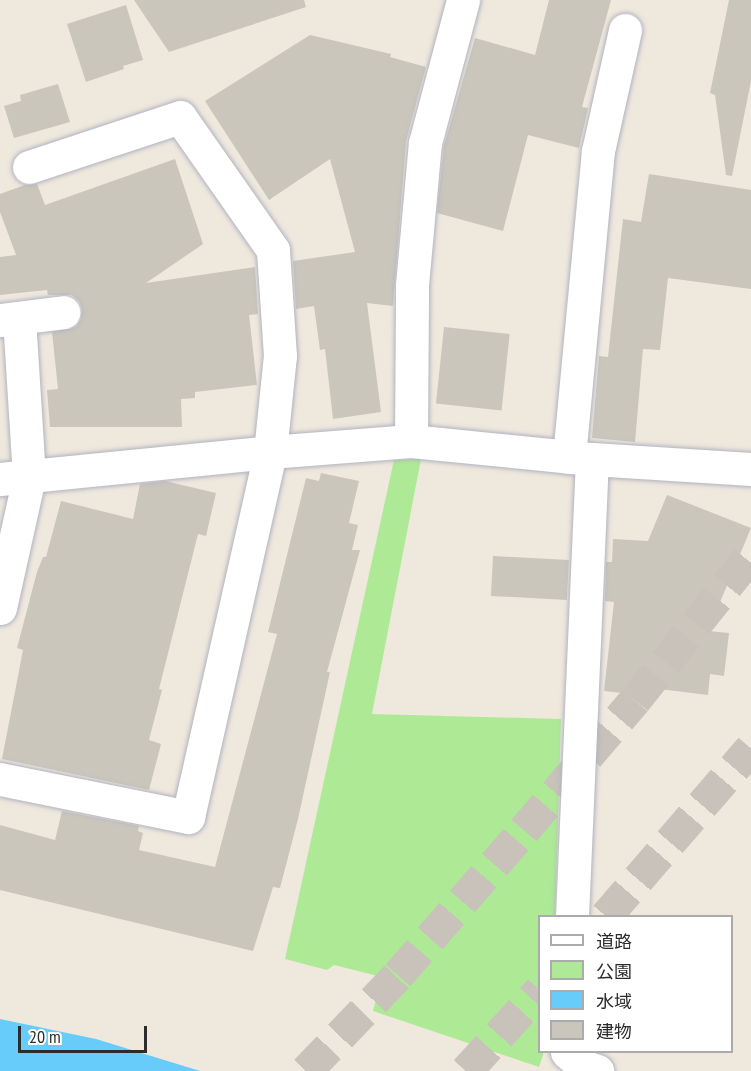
<!DOCTYPE html>
<meta charset="utf-8">
<style>
body{margin:0}
#map{position:relative;width:751px;height:1071px;overflow:hidden;background:#efe8dd;font-family:"PT Sans Narrow","Noto Sans JP",sans-serif}
div>[style]{position:absolute}
.green>*{inset:0;background:#aeea95}
.water>*{inset:0;background:#67ccfa}
.building>*{inset:0;background:#cac6bc;transform-origin:0 0}
.highway-tunnel>*{height:33px;margin-top:-16.5px;transform-origin:0;background:repeating-linear-gradient(90deg,#c8c2ba 0 33px,transparent 0 49px)}
.roads{filter:drop-shadow(0 0 2px #b1b3c1) drop-shadow(0 0 2px #b1b3c1)}
.minor>*{height:33px;margin:-16.5px;padding:0 16.5px;transform-origin:16.5px;border-radius:16.5px;background:#fff}
span{translate:-50% -50%;white-space:nowrap;text-align:center;line-height:1.15;-webkit-text-stroke:6px #fff;paint-order:stroke}
.legend{position:absolute;left:538px;top:915px;width:195px;height:138px;box-sizing:border-box;background:#fff;border:2px solid #ababab;margin:0;padding:8px 10px;list-style:none;font-size:18px;color:#2c2c2c}
.legend li{display:flex;align-items:center;gap:12px;height:30px}
.legend b{width:30px;border:2px solid #ababab}
.scale{position:absolute;left:18px;top:1026px;width:129px;height:27px;box-sizing:border-box;border:3px solid #2c2c2c;border-top:0;padding-left:8px;font-size:18px;line-height:21px;white-space:nowrap;color:#2c2c2c;-webkit-text-stroke:4px #fff;paint-order:stroke}
</style>
<div id="map">
<div class="green">
<div style="clip-path:polygon(421px 459px,372px 714px,561px 719px,555px 916px,540px 916px,540px 1052px,544px 1052px,539px 1067px,373px 1011px,382px 977px,334px 965px,327px 970px,285px 959px,394px 460px)"></div>
</div>
<div class="water">
<div style="clip-path:polygon(0 1019px,96px 1039px,200px 1071px,0 1071px)"></div>
</div>
<div class="building">
<div style="clip-path:polygon(134px 0,304px 0,306px 7px,169px 52px)"></div>
<div style="clip-path:polygon(549px 0,611px 0,582px 107px,588px 108px,579px 148px,528px 135px,503px 231px,437px 213px,444px 146px,475px 38px,535px 55px)"></div>
<div style="clip-path:polygon(729px 0,751px 0,751px 81px,732px 176px,726px 175px,715px 95px,710px 93px)"></div>
<div style="clip-path:polygon(126px 5px,143px 60px,123px 66px,124px 69px,86px 82px,67px 24px)"></div>
<div style="clip-path:polygon(310px 35px,391px 54px,390px 57px,426px 67px,406px 141px,393px 306px,367px 303px,381px 412px,333px 419px,325px 349px,320px 350px,314px 306px,296px 309px,293px 261px,355px 252px,330px 159px,269px 200px,205px 101px)"></div>
<div style="clip-path:polygon(58px 84px,70px 122px,14px 138px,4px 106px,21px 101px,20px 95px)"></div>
<div style="clip-path:polygon(175px 159px,203px 244px,146px 283px,255px 267px,258px 314px,249px 315px,257px 385px,195px 392px,195px 398px,181px 399px,182px 427px,50px 427px,47px 390px,58px 389px,52px 332px,76px 327px,81px 319px,82px 309px,79px 301px,72px 295px,48px 295px,47px 290px,0 295px,0 257px,16px 255px,0 212px,0 194px,25px 185px,37px 184px,45px 205px)"></div>
<div style="clip-path:polygon(649px 174px,751px 190px,751px 289px,668px 278px,660px 350px,643px 349px,635px 442px,592px 438px,599px 356px,608px 357px,623px 219px,641px 222px)"></div>
<div style="left:444px;top:327px;width:66px;height:77px;rotate:6deg"></div>
<div style="clip-path:polygon(321px 473px,359px 481px,349px 523px,358px 525px,352px 550px,360px 550px,327px 672px,330px 672px,298px 819px,280px 888px,273px 887px,253px 951px,0 890px,0 825px,55px 840px,62px 811px,139px 826px,138px 831px,143px 833px,139px 850px,215px 867px,277px 634px,268px 632px,306px 478px,319px 481px)"></div>
<div style="clip-path:polygon(165px 481px,216px 493px,206px 536px,198px 534px,159px 689px,162px 690px,149px 740px,161px 744px,149px 790px,2px 759px,23px 650px,17px 648px,37px 572px,43px 557px,46px 557px,61px 501px,133px 519px,140px 484px)"></div>
<div style="clip-path:polygon(667px 495px,751px 528px,708px 631px,729px 633px,724px 676px,710px 674px,708px 695px,659px 689px,658px 697px,604px 691px,614px 602px,605px 601px,606px 562px,612px 562px,613px 539px,648px 541px)"></div>
<div style="left:493px;top:556px;width:76px;height:40px;rotate:3deg"></div>
</div>
<div class="highway-tunnel">
<div style="left:606px;top:916px;width:222px;rotate:-49.2deg"></div>
<div style="left:306px;top:1071px;width:133px;rotate:-46.2deg"></div>
<div style="left:398px;top:975px;width:192px;rotate:-49deg"></div>
<div style="left:524px;top:830px;width:171px;rotate:-49.5deg"></div>
<div style="left:635px;top:700px;width:186px;rotate:-51.3deg"></div>
<div style="left:466px;top:1071px;width:110px;rotate:-47.6deg"></div>
</div>
<div class="roads">
<div class="minor">
<div style="left:0;top:320px;width:64px;rotate:-7.1deg"></div>
<div style="left:411px;top:441px;width:156px;rotate:-89.6deg"></div>
<div style="left:412px;top:285px;width:143px;rotate:-84.8deg"></div>
<div style="left:425px;top:143px;width:148px;rotate:-75.1deg"></div>
<div style="left:569px;top:457px;width:307px;rotate:-84.6deg"></div>
<div style="left:598px;top:151px;width:124px;rotate:-77.4deg"></div>
<div style="left:0;top:479px;width:271px;rotate:-5.7deg"></div>
<div style="left:270px;top:452px;width:141px;rotate:-4.5deg"></div>
<div style="left:411px;top:441px;width:182px;rotate:5.7deg"></div>
<div style="left:592px;top:459px;width:159px;rotate:3.6deg"></div>
<div style="left:0;top:608px;width:134px;rotate:-77.5deg"></div>
<div style="left:29px;top:477px;width:158px;rotate:-93.6deg"></div>
<div style="left:0;top:779px;width:192px;rotate:11.4deg"></div>
<div style="left:188px;top:817px;width:374px;rotate:-77.3deg"></div>
<div style="left:270px;top:452px;width:97px;rotate:-84.1deg"></div>
<div style="left:280px;top:356px;width:106px;rotate:-93.8deg"></div>
<div style="left:273px;top:250px;width:162px;rotate:-125deg"></div>
<div style="left:180px;top:117px;width:159px;rotate:161.7deg"></div>
<div style="left:572px;top:916px;width:457px;rotate:-87.5deg"></div>
<div style="left:567px;top:1052px;width:23px;rotate:40deg"></div>
<div style="left:585px;top:1067px;width:13px;rotate:18deg"></div>
</div>
</div>
<ul class="legend">
<li><b style="height:8px;background:#fff"></b>道路</li>
<li><b style="height:16px;background:#aeea95"></b>公園</li>
<li><b style="height:16px;background:#67ccfa"></b>水域</li>
<li><b style="height:16px;background:#cac6bc"></b>建物</li>
</ul>
<div class="scale">20 m</div>
</div>
